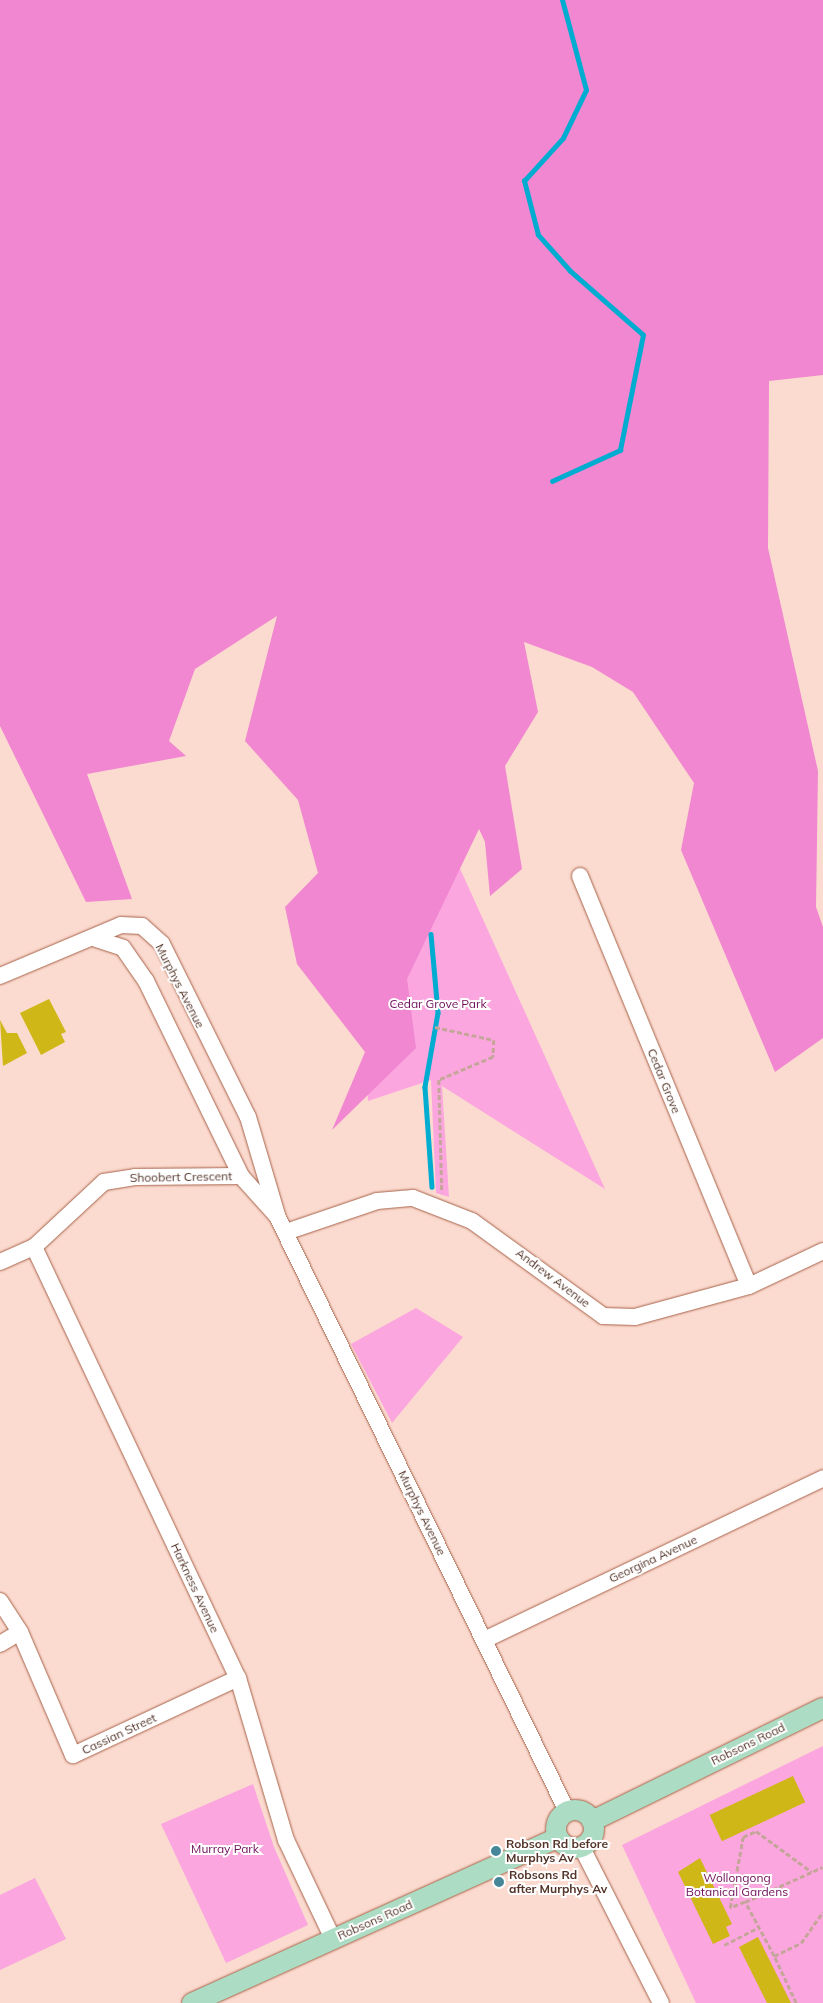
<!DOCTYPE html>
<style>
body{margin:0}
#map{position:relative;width:823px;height:2003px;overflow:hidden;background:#fbdacf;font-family:Mulish,sans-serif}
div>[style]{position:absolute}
.green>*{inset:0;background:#fba6df}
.forest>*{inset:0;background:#f186d1}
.stream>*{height:4.5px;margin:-2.25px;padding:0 2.25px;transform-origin:2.25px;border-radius:2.25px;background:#00add1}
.building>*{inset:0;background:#cfb717;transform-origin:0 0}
.path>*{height:2.5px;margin-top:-1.25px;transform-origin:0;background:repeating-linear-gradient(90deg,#c5a59a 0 5px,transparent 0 7.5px)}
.roads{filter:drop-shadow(0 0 1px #a76249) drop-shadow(0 0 1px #a76249)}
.minor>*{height:16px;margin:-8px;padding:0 8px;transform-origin:8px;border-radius:8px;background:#fff}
.major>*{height:20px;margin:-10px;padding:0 10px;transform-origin:10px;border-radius:10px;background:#acddc4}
.major>.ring{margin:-10px;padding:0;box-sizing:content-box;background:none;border:20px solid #acddc4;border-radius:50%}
.dots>*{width:14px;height:14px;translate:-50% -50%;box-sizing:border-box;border:2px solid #fff;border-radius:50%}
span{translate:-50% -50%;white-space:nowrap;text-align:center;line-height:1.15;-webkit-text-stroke:4px #fff;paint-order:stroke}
.street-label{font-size:12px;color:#533429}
.park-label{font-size:12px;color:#6f0e59}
.poi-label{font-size:12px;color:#533429;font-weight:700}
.left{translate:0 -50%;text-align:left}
</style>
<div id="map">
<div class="green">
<div style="clip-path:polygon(457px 862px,605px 1189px,442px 1086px,449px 1197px,436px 1193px,431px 1080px,368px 1101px,356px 905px)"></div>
<div style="clip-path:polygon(416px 1308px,463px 1337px,392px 1423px,351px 1344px)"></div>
<div style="clip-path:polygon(823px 1746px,823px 2003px,696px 2003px,622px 1845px)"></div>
<div style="clip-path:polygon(253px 1784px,274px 1847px,308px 1925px,226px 1963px,161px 1824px)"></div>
<div style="clip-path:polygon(35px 1878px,66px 1939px,0 1970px,0 1895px)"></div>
</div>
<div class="forest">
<div style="clip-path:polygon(0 0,823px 0,823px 375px,769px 381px,768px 548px,818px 771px,816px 907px,823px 927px,823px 1038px,775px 1072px,681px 850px,694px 783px,633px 692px,592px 667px,524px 642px,538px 712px,505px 766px,522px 869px,490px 896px,485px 842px,479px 829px,407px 979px,416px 1048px,332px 1130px,365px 1052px,297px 964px,285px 907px,318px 873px,298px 800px,245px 741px,277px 616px,195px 669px,169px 741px,186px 756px,87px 774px,132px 899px,86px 902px,0 726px)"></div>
</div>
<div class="stream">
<div style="left:552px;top:481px;width:75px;rotate:-24.5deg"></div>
<div style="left:620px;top:450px;width:117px;rotate:-78.7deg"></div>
<div style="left:643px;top:335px;width:97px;rotate:-138.8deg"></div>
<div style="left:570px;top:271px;width:48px;rotate:-131.6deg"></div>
<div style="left:538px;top:235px;width:56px;rotate:-104.5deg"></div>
<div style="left:524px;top:181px;width:58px;rotate:-47.8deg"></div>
<div style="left:563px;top:138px;width:53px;rotate:-64.4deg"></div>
<div style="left:586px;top:90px;width:93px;rotate:-104.9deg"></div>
<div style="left:431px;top:934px;width:79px;rotate:84.9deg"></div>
<div style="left:438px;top:1013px;width:75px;rotate:100deg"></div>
<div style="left:425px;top:1087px;width:100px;rotate:86deg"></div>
</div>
<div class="building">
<div style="clip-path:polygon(49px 999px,66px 1032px,61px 1034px,65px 1042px,41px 1055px,20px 1013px)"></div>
<div style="clip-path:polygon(0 1020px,7px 1033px,17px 1033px,27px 1053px,3px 1066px)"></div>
<div style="left:793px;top:1776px;width:29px;height:92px;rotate:65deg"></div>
<div style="clip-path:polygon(700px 1858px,732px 1924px,726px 1927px,730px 1936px,713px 1944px,678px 1872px)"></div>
<div style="clip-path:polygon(758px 1937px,791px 2003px,767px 2003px,739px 1947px)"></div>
</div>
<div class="path">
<div style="left:435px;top:1027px;width:60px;rotate:12.4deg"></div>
<div style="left:494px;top:1040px;width:17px;rotate:93deg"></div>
<div style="left:493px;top:1057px;width:59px;rotate:156.9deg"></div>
<div style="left:439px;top:1080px;width:113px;rotate:88.5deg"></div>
<div style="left:745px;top:1902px;width:16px;rotate:158deg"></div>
<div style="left:730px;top:1908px;width:72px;rotate:-79.6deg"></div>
<div style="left:743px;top:1837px;width:14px;rotate:-25deg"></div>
<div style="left:756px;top:1831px;width:69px;rotate:36.2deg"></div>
<div style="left:724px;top:1945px;width:39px;rotate:-27deg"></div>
<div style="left:774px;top:1956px;width:61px;rotate:-118.2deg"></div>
<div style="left:745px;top:1902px;width:85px;rotate:-24.2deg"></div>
<div style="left:796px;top:2003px;width:52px;rotate:-115.1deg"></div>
<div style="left:774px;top:1956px;width:30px;rotate:-26deg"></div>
<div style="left:801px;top:1943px;width:38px;rotate:-55deg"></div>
</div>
<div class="roads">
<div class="minor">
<div style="left:580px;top:876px;width:443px;rotate:67.6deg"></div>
<div style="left:96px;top:939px;width:28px;rotate:18deg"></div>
<div style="left:123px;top:948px;width:40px;rotate:55.1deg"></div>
<div style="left:146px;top:981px;width:217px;rotate:64deg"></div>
<div style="left:241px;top:1176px;width:54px;rotate:48deg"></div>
<div style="left:277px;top:1216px;width:662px;rotate:64.02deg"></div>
<div style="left:0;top:976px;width:131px;rotate:-22.9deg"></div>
<div style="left:121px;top:925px;width:21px;rotate:3deg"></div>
<div style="left:142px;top:926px;width:27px;rotate:42deg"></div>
<div style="left:162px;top:944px;width:193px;rotate:63.6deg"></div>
<div style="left:248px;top:1117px;width:102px;rotate:73.5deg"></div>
<div style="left:286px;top:1232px;width:96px;rotate:-18.8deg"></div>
<div style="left:377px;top:1201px;width:36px;rotate:-5deg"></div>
<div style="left:413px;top:1198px;width:63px;rotate:21.3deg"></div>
<div style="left:472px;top:1221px;width:162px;rotate:35.9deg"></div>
<div style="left:603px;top:1316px;width:32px;rotate:2deg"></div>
<div style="left:635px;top:1317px;width:118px;rotate:-15.2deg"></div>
<div style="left:749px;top:1286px;width:82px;rotate:-25.3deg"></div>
<div style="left:34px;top:1247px;width:477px;rotate:64.7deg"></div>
<div style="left:238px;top:1678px;width:169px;rotate:73.5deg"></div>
<div style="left:286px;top:1840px;width:110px;rotate:64.6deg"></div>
<div style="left:0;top:1262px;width:37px;rotate:-24deg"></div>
<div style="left:34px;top:1247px;width:96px;rotate:-42.9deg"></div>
<div style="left:104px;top:1182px;width:31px;rotate:-9deg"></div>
<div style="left:135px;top:1177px;width:106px;rotate:-0.5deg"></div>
<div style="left:0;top:1601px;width:37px;rotate:57deg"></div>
<div style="left:20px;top:1632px;width:134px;rotate:66.7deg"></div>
<div style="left:73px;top:1755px;width:182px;rotate:-25deg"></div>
<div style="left:484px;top:1640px;width:376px;rotate:-25.5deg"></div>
<div style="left:0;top:1644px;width:23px;rotate:-31deg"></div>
<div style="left:581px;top:1846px;width:176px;rotate:63deg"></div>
</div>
<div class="major">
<div class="ring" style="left:556px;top:1810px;width:18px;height:18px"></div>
<div style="left:592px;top:1821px;width:257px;rotate:-26.1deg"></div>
<div style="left:192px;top:2003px;width:401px;rotate:-24.3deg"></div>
</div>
</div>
<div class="dots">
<div style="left:496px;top:1851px;background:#468699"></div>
<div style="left:499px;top:1882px;background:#468699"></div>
</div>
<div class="street-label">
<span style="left:180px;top:986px;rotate:63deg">Murphys Avenue</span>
<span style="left:664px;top:1081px;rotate:68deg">Cedar Grove</span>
<span style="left:181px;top:1177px;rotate:-1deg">Shoobert Crescent</span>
<span style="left:553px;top:1278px;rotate:37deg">Andrew Avenue</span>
<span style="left:422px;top:1513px;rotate:64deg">Murphys Avenue</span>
<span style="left:653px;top:1559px;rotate:-25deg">Georgina Avenue</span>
<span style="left:195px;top:1588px;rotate:65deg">Harkness Avenue</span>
<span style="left:119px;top:1734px;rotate:-25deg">Cassian Street</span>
<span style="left:748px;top:1744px;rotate:-26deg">Robsons Road</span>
<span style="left:375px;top:1920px;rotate:-24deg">Robsons Road</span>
</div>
<div class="park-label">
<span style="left:438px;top:1004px">Cedar Grove Park</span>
<span style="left:225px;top:1849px">Murray Park</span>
<span style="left:737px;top:1885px">Wollongong<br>Botanical Gardens</span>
</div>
<div class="poi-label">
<span class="left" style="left:506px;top:1851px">Robson Rd before<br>Murphys Av</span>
<span class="left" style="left:509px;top:1882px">Robsons Rd<br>after Murphys Av</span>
</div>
</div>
